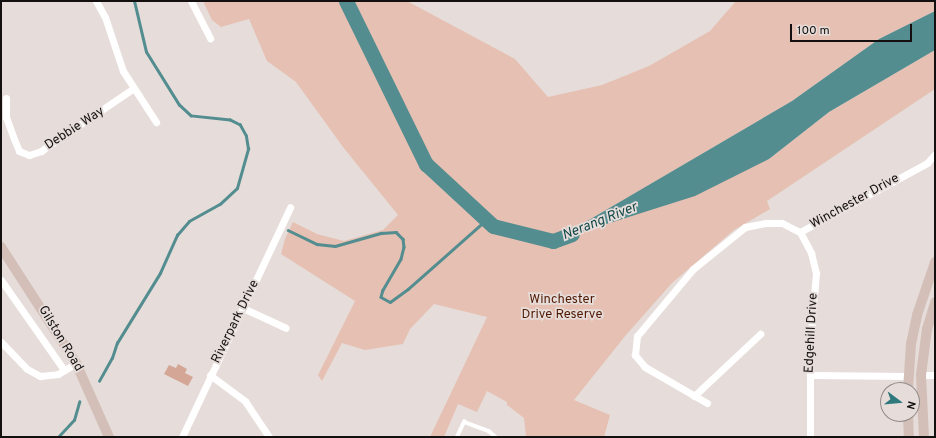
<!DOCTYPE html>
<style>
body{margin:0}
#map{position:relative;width:936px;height:438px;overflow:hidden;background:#e6ddda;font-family:Overpass,sans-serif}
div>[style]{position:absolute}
.green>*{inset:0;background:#e6c0b2}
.water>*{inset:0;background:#548d90}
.stream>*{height:2.5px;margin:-1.25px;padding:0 1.25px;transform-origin:1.25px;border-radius:1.25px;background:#548d90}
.river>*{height:15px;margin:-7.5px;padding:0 7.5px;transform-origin:7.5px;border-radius:7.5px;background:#548d90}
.building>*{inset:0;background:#d4a695}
.lane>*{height:3.5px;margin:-1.75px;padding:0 1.75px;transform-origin:1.75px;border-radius:1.75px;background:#fff}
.street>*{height:7px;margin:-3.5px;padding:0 3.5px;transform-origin:3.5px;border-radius:3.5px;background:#fff}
.secondary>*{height:10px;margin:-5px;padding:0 5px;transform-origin:5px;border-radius:5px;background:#d3bfb7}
span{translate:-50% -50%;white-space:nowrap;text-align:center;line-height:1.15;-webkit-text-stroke:3.5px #e6ddda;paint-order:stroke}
.street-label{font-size:13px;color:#13100f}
.park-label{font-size:13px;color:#511902}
.water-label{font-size:14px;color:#12484a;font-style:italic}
.frame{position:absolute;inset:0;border:2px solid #13100f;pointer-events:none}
.north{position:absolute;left:880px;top:382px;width:40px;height:40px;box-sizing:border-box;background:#e6ddda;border:1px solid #928b89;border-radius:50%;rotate:106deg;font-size:11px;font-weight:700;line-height:16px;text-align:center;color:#13100f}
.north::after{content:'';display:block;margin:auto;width:14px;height:18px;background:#2f787c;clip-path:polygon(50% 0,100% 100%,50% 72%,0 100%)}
.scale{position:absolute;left:790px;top:24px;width:122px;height:18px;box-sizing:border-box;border:2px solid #13100f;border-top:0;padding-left:5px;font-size:12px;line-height:14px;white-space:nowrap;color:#13100f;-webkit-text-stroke:3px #e6ddda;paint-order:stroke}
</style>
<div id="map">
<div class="green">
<div style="clip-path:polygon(203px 1px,407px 1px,515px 59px,548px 97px,602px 85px,649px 66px,710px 31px,736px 1px,935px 1px,935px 11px,879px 39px,792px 101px,555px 240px,769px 159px,829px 112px,935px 50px,935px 89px,767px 201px,770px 209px,734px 230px,672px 283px,626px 335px,574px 400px,610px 415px,604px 437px,526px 437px,524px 418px,507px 405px,507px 402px,487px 391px,477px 412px,458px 404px,444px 437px,430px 437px,487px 317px,434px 304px,410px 329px,403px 344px,365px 350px,342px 343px,322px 381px,318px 375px,355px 301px,281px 254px,285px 239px,293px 222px,317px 234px,344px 241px,383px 230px,398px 215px,343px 147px,296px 82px,267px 61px,249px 19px,221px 27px,212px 20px)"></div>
</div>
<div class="water">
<div style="clip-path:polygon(935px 11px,935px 50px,829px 112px,769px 159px,695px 196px,553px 241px,792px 101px,879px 39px)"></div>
</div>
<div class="stream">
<div style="left:288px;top:230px;width:32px;rotate:26deg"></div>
<div style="left:317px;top:244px;width:18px;rotate:6deg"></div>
<div style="left:335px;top:246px;width:48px;rotate:-15.8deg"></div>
<div style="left:381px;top:233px;width:15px;rotate:-4deg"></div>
<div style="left:396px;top:232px;width:10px;rotate:45deg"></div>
<div style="left:403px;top:239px;width:8px;rotate:83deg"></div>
<div style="left:404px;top:247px;width:12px;rotate:104deg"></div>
<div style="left:401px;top:259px;width:36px;rotate:120deg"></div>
<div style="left:383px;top:290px;width:7px;rotate:106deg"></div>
<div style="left:381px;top:297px;width:10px;rotate:29deg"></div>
<div style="left:390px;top:302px;width:22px;rotate:-36deg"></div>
<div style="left:408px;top:289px;width:104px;rotate:-41.5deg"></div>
<div style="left:99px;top:381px;width:26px;rotate:-61deg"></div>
<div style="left:112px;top:358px;width:16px;rotate:-72deg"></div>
<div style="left:117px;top:343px;width:82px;rotate:-58.4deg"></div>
<div style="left:160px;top:273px;width:42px;rotate:-65.9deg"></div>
<div style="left:177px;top:235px;width:18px;rotate:-49deg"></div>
<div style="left:189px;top:221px;width:35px;rotate:-29deg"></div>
<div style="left:220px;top:204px;width:23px;rotate:-43deg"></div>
<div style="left:237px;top:188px;width:41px;rotate:-74.2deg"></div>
<div style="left:248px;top:149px;width:13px;rotate:-99deg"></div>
<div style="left:246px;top:136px;width:13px;rotate:-119deg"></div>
<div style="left:240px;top:125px;width:11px;rotate:-153deg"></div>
<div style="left:230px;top:120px;width:39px;rotate:-174deg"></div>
<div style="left:191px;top:116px;width:16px;rotate:-137deg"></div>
<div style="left:179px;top:105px;width:62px;rotate:-121.9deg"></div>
<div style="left:146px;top:52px;width:52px;rotate:-103.2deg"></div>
<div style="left:58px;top:437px;width:23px;rotate:-47deg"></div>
<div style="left:74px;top:420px;width:19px;rotate:-74deg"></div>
</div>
<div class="river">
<div style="left:346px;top:1px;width:182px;rotate:63.9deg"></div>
<div style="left:426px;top:164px;width:91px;rotate:42.8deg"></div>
<div style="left:493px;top:226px;width:62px;rotate:14deg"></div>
<div style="left:553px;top:241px;width:20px;rotate:-20deg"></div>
</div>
<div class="building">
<div style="clip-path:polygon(178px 364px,187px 369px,185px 373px,193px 377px,188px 386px,164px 374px,169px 365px,176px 368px)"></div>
</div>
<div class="lane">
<div style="left:457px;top:437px;width:17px;rotate:-65deg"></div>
<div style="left:464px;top:422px;width:27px;rotate:20deg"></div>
<div style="left:489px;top:431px;width:9px;rotate:41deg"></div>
</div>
<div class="street">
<div style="left:96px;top:1px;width:18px;rotate:61deg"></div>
<div style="left:105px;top:17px;width:57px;rotate:71.6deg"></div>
<div style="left:123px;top:71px;width:61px;rotate:57.1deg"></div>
<div style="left:191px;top:1px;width:42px;rotate:62.8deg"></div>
<div style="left:6px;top:98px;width:19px;rotate:90deg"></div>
<div style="left:6px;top:117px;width:23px;rotate:70deg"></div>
<div style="left:14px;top:139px;width:13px;rotate:67deg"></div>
<div style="left:19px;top:151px;width:11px;rotate:22deg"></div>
<div style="left:29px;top:155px;width:13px;rotate:-18deg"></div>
<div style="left:41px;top:151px;width:112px;rotate:-34.1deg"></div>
<div style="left:800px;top:232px;width:24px;rotate:62deg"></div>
<div style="left:811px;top:253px;width:21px;rotate:76deg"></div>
<div style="left:816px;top:273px;width:72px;rotate:94.8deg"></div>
<div style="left:810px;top:345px;width:92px;rotate:90deg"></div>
<div style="left:800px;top:232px;width:145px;rotate:-28.5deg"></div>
<div style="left:927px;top:163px;width:12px;rotate:-48deg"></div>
<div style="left:1px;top:280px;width:110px;rotate:55deg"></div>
<div style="left:243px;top:308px;width:47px;rotate:24.9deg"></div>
<div style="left:1px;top:342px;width:37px;rotate:46deg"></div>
<div style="left:27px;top:369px;width:15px;rotate:28deg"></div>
<div style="left:40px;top:376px;width:18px;rotate:-6deg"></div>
<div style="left:58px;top:374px;width:21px;rotate:-31deg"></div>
<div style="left:210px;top:375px;width:44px;rotate:36.6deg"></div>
<div style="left:245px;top:401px;width:43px;rotate:56.3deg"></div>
<div style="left:810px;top:375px;width:98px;rotate:0.6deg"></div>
<div style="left:921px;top:375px;width:14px"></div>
<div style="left:694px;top:396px;width:91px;rotate:-43.2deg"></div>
<div style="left:707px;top:403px;width:72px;rotate:-149.9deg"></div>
<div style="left:645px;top:367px;width:16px;rotate:-130deg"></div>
<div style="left:635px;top:355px;width:19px;rotate:-84deg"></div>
<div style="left:637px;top:336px;width:87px;rotate:-50.1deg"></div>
<div style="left:693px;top:269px;width:67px;rotate:-38.9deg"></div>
<div style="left:745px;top:227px;width:21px;rotate:-11deg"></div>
<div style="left:766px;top:223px;width:16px"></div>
<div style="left:782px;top:223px;width:20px;rotate:27deg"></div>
<div style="left:182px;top:437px;width:254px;rotate:-64.8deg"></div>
</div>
<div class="secondary">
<div style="left:1px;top:247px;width:138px;rotate:57.1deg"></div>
<div style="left:76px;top:363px;width:81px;rotate:66deg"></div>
<div style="left:908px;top:390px;width:46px;rotate:-86.3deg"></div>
<div style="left:911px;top:344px;width:30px;rotate:-78deg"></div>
<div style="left:917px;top:315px;width:56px;rotate:-71.2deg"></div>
<div style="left:908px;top:414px;width:23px;rotate:88deg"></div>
<div style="left:924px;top:437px;width:62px;rotate:-92.8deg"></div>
<div style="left:921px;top:375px;width:46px;rotate:-82.6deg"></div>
<div style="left:927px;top:329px;width:28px;rotate:-73deg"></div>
</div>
<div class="street-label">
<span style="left:75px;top:129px;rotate:-33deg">Debbie Way</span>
<span style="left:855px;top:202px;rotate:-29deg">Winchester Drive</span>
<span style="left:236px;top:322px;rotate:-64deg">Riverpark Drive</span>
<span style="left:812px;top:333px;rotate:-87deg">Edgehill Drive</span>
<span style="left:60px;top:339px;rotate:59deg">Gilston Road</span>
</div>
<div class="park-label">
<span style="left:562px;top:308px">Winchester<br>Drive Reserve</span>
</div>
<div class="water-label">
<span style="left:600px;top:222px;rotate:-22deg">Nerang River</span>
</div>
<div class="frame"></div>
<div class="north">N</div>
<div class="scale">100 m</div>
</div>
